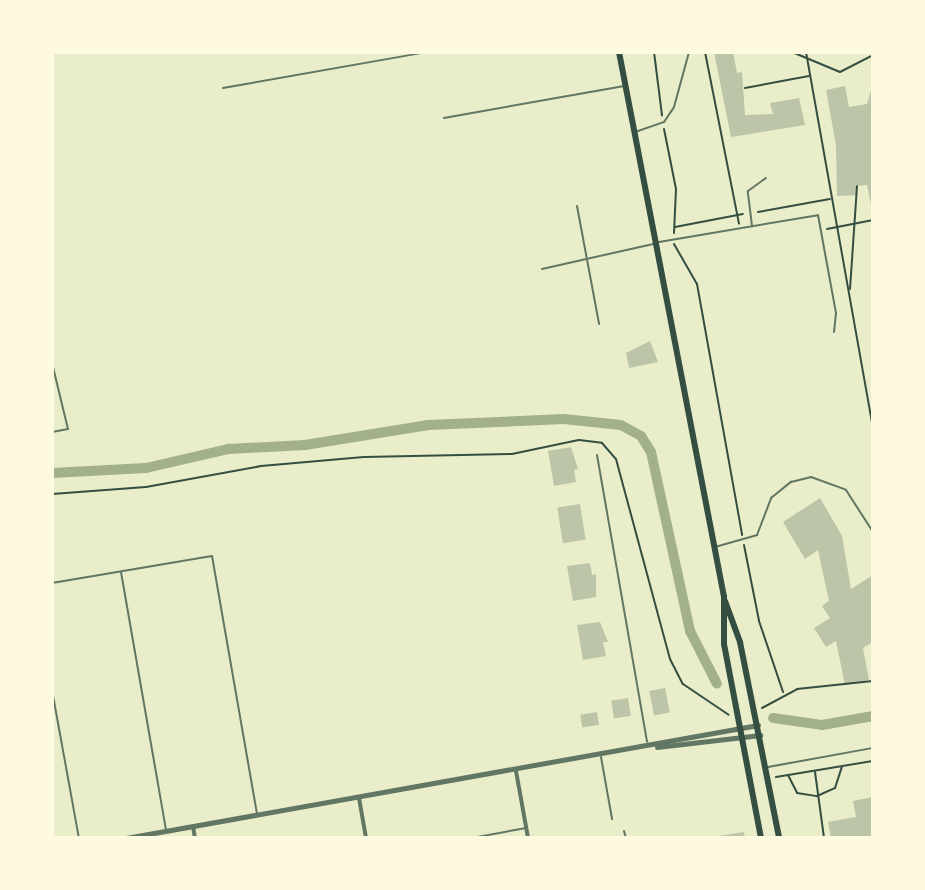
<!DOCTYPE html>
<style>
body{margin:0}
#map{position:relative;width:925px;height:890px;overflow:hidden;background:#e9edc9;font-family:Commissioner,sans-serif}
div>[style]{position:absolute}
.canal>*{height:10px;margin:-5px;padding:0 5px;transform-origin:5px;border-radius:5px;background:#a3b18a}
.building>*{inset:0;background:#bcc5a7;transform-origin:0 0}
.path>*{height:2px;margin:-1px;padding:0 1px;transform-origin:1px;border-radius:1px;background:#344e41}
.service>*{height:2px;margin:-1px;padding:0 1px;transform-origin:1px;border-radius:1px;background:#617663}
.minor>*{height:4px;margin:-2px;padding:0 2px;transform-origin:2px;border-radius:2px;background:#617663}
.tertiary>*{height:5px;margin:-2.5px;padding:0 2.5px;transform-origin:2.5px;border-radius:2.5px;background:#617663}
.primary>*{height:6px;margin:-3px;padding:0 3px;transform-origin:3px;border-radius:3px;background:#344e41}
span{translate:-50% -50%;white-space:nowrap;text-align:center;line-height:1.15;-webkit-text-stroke:8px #fefae0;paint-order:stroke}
.frame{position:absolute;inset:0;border:54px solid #fefae0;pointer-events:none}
</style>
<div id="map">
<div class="canal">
<div style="left:52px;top:473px;width:94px;rotate:-3deg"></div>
<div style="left:146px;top:468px;width:84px;rotate:-13deg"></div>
<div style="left:228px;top:449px;width:77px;rotate:-3deg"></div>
<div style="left:305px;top:445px;width:125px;rotate:-9.2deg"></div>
<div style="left:428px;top:425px;width:136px;rotate:-2.5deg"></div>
<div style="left:564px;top:419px;width:57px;rotate:6deg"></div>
<div style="left:621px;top:425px;width:23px;rotate:29deg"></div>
<div style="left:641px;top:436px;width:19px;rotate:58deg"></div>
<div style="left:651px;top:452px;width:183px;rotate:77.7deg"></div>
<div style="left:690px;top:631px;width:59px;rotate:63deg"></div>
<div style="left:773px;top:718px;width:49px;rotate:8.1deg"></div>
<div style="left:822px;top:725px;width:52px;rotate:-10deg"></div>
</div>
<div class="building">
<div style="clip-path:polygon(714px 52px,733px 52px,737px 73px,742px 72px,745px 115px,773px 114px,770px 103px,799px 98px,805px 125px,731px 137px)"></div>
<div style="clip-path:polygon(873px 84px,873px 209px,872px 209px,867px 185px,856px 186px,856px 195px,837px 196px,836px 145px,826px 90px,845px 86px,849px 107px,867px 104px)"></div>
<div style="clip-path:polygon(650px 341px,658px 362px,629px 368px,626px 353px)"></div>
<div style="clip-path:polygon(571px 447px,578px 469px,574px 470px,576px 482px,554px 486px,548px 451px)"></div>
<div style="clip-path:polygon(820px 498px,842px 536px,851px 589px,873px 575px,873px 642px,863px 648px,869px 680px,845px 685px,836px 641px,826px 647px,814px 628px,830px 618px,822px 606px,829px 601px,818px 550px,805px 559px,783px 522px)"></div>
<div style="left:580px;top:504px;width:36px;height:23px;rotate:81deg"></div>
<div style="clip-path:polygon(590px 563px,592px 575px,596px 574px,596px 597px,573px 601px,567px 566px)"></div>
<div style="clip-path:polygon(600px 622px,608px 642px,603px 642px,606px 656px,583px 660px,577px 625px)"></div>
<div style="left:665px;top:688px;width:25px;height:16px;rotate:79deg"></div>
<div style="left:628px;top:698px;width:18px;height:17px;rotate:81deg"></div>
<div style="left:597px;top:712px;width:13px;height:17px;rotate:81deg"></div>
<div style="clip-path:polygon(873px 797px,873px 838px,831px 838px,828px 822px,856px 817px,853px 801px)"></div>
<div style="clip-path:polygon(744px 832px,745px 838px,719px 838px,719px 836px)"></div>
</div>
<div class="path">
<div style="left:654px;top:52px;width:64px;rotate:82.8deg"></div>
<div style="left:705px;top:52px;width:175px;rotate:78.8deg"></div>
<div style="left:792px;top:52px;width:52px;rotate:22.6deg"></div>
<div style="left:840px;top:72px;width:37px;rotate:-27deg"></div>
<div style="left:806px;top:52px;width:381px;rotate:79.9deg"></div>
<div style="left:745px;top:88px;width:65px;rotate:-10.6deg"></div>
<div style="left:664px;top:129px;width:61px;rotate:78.7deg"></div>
<div style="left:676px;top:189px;width:44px;rotate:92.6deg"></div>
<div style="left:758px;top:212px;width:73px;rotate:-10.2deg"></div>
<div style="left:675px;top:227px;width:69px;rotate:-10.8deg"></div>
<div style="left:827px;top:229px;width:47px;rotate:-11.1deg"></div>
<div style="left:674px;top:244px;width:46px;rotate:60.1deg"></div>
<div style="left:697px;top:284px;width:255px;rotate:79.8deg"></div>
<div style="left:850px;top:289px;width:103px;rotate:-86.1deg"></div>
<div style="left:52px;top:494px;width:94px;rotate:-4.3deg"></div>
<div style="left:146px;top:487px;width:117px;rotate:-10.3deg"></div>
<div style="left:261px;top:466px;width:103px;rotate:-5deg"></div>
<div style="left:364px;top:457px;width:148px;rotate:-1.2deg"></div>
<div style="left:512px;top:454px;width:68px;rotate:-11.8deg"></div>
<div style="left:579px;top:440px;width:23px;rotate:7deg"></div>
<div style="left:602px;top:443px;width:21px;rotate:49deg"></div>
<div style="left:616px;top:459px;width:207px;rotate:74.9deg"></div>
<div style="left:670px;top:659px;width:28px;rotate:63deg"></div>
<div style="left:683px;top:684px;width:55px;rotate:34deg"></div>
<div style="left:744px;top:545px;width:77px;rotate:78.8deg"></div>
<div style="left:759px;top:621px;width:75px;rotate:71.3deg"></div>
<div style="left:762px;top:708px;width:40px;rotate:-28deg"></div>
<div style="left:797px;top:689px;width:76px;rotate:-6deg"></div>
<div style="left:815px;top:772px;width:67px;rotate:82.2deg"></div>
<div style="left:788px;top:775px;width:20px;rotate:63deg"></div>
<div style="left:797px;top:793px;width:20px;rotate:9deg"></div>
<div style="left:817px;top:796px;width:20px;rotate:-24deg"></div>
<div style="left:835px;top:788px;width:22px;rotate:-72deg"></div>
<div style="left:776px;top:777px;width:98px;rotate:-9.4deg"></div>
</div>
<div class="service">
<div style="left:223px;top:88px;width:208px;rotate:-10deg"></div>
<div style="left:444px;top:118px;width:183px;rotate:-10.1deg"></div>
<div style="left:635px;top:132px;width:31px;rotate:-19deg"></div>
<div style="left:664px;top:122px;width:18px;rotate:-56deg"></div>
<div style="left:674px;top:107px;width:57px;rotate:-74.7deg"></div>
<div style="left:577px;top:206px;width:120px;rotate:79.4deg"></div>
<div style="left:752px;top:226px;width:35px;rotate:-97deg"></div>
<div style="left:748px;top:191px;width:22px;rotate:-36deg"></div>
<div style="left:659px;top:242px;width:161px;rotate:-9.6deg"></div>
<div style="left:818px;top:215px;width:100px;rotate:79.6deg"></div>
<div style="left:836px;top:313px;width:19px;rotate:96deg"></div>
<div style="left:542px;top:269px;width:114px;rotate:-12.7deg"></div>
<div style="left:52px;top:363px;width:68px;rotate:76.4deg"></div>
<div style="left:68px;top:429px;width:16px;rotate:169deg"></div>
<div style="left:597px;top:455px;width:291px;rotate:80.1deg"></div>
<div style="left:715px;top:547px;width:44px;rotate:-15.9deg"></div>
<div style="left:757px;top:535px;width:40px;rotate:-69deg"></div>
<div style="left:771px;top:498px;width:26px;rotate:-39deg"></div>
<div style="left:791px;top:482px;width:21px;rotate:-14deg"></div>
<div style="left:811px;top:477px;width:37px;rotate:20deg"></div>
<div style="left:846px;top:490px;width:50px;rotate:57.3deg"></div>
<div style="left:121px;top:572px;width:262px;rotate:80.1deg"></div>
<div style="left:52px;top:583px;width:162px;rotate:-9.6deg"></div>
<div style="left:212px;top:556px;width:261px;rotate:80.1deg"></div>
<div style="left:52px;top:690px;width:150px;rotate:79.7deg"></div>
<div style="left:601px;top:757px;width:63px;rotate:79.9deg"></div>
<div style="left:768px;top:767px;width:107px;rotate:-10.3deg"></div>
<div style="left:624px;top:831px;width:7px;rotate:74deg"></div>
<div style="left:472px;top:838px;width:55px;rotate:-10.5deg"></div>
</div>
<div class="minor">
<div style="left:516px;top:771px;width:68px;rotate:79.8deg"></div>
<div style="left:359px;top:798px;width:41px;rotate:80.1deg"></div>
<div style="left:193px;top:826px;width:12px;rotate:81deg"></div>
</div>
<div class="tertiary">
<div style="left:657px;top:747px;width:104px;rotate:-6.6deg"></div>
<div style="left:126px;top:838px;width:642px;rotate:-10.14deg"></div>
</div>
<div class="primary">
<div style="left:619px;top:52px;width:555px;rotate:79.09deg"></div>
<div style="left:724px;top:597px;width:47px;rotate:90deg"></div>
<div style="left:724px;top:644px;width:197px;rotate:79.2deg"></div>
<div style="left:725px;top:601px;width:44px;rotate:69.9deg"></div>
<div style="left:740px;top:642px;width:200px;rotate:78.7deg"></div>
</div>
<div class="frame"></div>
</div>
